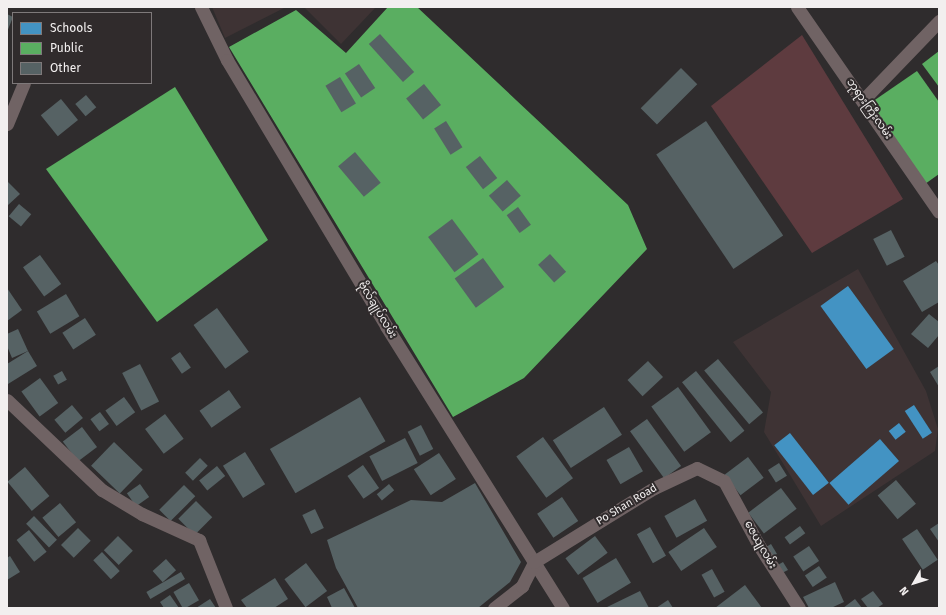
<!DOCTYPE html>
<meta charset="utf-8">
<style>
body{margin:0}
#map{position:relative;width:946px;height:615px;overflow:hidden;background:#2f2c2d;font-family:"Fira Sans","Noto Sans Myanmar",sans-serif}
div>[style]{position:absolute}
.built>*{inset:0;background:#3e3334}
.green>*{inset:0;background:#5e3b3f}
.schools>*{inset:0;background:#4393c3;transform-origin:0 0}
.public>*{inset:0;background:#5aae61}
.building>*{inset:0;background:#566264;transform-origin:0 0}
.minor>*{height:13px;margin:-6.5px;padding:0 6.5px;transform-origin:6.5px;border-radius:6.5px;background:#706364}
span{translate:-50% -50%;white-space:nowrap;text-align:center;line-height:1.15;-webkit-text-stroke:4px #302b2c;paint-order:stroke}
.street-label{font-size:11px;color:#f2efef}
.frame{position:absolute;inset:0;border:8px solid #f2efef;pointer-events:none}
.legend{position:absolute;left:12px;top:12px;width:140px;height:72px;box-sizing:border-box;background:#302b2c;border:1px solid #7e797a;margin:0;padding:5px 7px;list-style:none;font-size:12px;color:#f2efef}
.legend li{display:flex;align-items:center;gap:8px;height:20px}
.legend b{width:20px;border:1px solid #7e797a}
.north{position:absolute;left:894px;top:563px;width:40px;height:40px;-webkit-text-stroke:3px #302b2c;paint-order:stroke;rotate:231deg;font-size:11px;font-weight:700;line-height:16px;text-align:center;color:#f2efef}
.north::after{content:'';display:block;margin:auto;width:14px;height:18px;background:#f2efef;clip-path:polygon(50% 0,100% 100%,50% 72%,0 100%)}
</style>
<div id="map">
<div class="built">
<div style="clip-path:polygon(212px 7px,286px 7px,225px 38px)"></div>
<div style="clip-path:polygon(304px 7px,376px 7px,341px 44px)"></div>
<div style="clip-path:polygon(858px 269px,926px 391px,938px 429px,935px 451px,821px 526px,764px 432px,771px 392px,733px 342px)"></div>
</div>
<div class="green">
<div style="clip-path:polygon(802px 35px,903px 199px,812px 253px,711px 106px)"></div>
</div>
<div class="schools">
<div style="left:848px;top:286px;width:78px;height:34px;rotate:54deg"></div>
<div style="left:914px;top:405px;width:33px;height:11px;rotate:57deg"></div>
<div style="left:899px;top:423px;width:11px;height:13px;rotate:52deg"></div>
<div style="left:790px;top:433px;width:63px;height:20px;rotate:52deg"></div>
<div style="left:880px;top:439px;width:29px;height:67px;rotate:49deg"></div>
</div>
<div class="public">
<div style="clip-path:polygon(388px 7px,417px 7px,628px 205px,647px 249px,524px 378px,453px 417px,229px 47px,296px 10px,346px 53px)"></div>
<div style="clip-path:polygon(939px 51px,939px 87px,922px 64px)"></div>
<div style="clip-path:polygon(917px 71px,939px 102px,939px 174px,925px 184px,869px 104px)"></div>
<div style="clip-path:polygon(175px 87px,268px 240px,157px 322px,46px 169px)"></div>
</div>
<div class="building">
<div style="clip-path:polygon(7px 14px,13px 17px,7px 32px)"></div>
<div style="left:380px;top:34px;width:51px;height:15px;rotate:48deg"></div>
<div style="left:359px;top:64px;width:29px;height:17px;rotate:56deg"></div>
<div style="left:681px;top:68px;width:23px;height:57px;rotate:45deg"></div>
<div style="left:340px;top:77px;width:31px;height:17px;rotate:59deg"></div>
<div style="left:424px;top:84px;width:27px;height:23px;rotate:51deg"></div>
<div style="left:86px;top:95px;width:16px;height:14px;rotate:50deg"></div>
<div style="left:61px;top:99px;width:27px;height:26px;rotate:51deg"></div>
<div style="left:446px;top:121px;width:31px;height:14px;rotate:58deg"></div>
<div style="left:706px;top:121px;width:138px;height:60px;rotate:56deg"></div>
<div style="left:355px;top:152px;width:40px;height:22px;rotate:50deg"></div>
<div style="left:480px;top:156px;width:28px;height:18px;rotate:52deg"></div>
<div style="left:507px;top:180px;width:21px;height:24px;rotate:49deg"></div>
<div style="clip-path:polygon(7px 181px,20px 194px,7px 206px)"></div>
<div style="left:19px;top:204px;width:16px;height:16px;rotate:40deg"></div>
<div style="left:518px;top:207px;width:22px;height:14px;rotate:54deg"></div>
<div style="left:452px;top:219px;width:44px;height:30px;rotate:53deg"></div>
<div style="left:891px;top:230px;width:30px;height:20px;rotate:63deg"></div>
<div style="left:550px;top:254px;width:24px;height:16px;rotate:48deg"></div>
<div style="left:40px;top:255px;width:36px;height:21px;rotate:54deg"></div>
<div style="left:483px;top:258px;width:36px;height:35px;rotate:54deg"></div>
<div style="clip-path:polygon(936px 261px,939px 265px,939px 302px,922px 312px,903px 281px)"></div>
<div style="clip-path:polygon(7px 288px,22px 310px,7px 321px)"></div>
<div style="left:66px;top:294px;width:26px;height:34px;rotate:59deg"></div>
<div style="left:217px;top:308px;width:54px;height:29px;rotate:54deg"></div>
<div style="clip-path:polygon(929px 314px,939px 322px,939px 335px,928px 348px,911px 334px)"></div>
<div style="left:85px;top:318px;width:20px;height:27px;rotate:57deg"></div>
<div style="clip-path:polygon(18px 329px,28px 351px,12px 358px,7px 346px,7px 334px)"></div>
<div style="clip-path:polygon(28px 351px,37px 366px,8px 384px,7px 364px)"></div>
<div style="left:180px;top:352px;width:19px;height:11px;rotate:55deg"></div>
<div style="left:718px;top:359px;width:70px;height:18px;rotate:50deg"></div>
<div style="left:648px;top:361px;width:22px;height:28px;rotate:47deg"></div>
<div style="left:140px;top:364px;width:42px;height:20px;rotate:63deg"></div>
<div style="clip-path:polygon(939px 366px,939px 387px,930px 372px)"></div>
<div style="left:62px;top:371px;width:10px;height:10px;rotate:61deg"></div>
<div style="left:696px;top:371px;width:77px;height:18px;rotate:51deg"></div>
<div style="left:40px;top:378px;width:31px;height:23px;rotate:54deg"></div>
<div style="left:678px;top:387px;width:56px;height:33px;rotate:54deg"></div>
<div style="left:229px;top:390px;width:21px;height:36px;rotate:55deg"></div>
<div style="left:124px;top:397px;width:19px;height:23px;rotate:54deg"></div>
<div style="left:360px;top:397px;width:51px;height:104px;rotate:60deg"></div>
<div style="left:72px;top:405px;width:17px;height:23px;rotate:50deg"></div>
<div style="left:604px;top:407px;width:33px;height:61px;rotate:57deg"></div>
<div style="left:100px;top:412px;width:15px;height:12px;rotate:53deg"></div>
<div style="left:165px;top:414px;width:31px;height:25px;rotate:53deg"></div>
<div style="left:647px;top:419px;width:58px;height:21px;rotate:54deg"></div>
<div style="left:421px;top:425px;width:27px;height:15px;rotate:63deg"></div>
<div style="left:82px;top:427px;width:25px;height:24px;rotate:53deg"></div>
<div style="left:543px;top:437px;width:51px;height:33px;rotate:54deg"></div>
<div style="left:405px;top:438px;width:28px;height:40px;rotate:63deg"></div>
<div style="left:114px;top:442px;width:40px;height:33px;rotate:44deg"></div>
<div style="left:629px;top:447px;width:28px;height:26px;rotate:60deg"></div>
<div style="left:245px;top:452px;width:38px;height:26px;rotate:58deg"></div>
<div style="left:439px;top:453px;width:31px;height:30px;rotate:57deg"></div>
<div style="left:748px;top:457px;width:26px;height:29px;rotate:53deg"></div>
<div style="left:200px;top:458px;width:11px;height:21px;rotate:45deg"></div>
<div style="left:779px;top:463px;width:15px;height:13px;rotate:58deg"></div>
<div style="left:363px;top:465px;width:28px;height:19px;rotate:55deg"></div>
<div style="left:217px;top:466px;width:13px;height:23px;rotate:51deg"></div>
<div style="left:25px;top:467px;width:38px;height:23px;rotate:50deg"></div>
<div style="left:896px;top:480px;width:31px;height:24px;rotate:50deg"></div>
<div style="clip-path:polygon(475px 483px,521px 562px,510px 582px,478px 608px,358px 608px,336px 568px,327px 540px,411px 500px,442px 502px)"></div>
<div style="left:140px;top:484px;width:16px;height:16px;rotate:55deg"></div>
<div style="left:389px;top:484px;width:8px;height:16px;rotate:50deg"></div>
<div style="left:184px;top:485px;width:16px;height:35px;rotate:45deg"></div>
<div style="left:781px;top:488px;width:26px;height:41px;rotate:53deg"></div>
<div style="left:562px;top:497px;width:29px;height:30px;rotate:56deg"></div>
<div style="left:695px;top:499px;width:25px;height:35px;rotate:61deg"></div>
<div style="left:196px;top:501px;width:23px;height:25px;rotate:45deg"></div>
<div style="left:60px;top:503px;width:25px;height:23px;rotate:50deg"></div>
<div style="left:315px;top:509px;width:21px;height:14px;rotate:65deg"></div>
<div style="left:34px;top:516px;width:33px;height:11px;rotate:46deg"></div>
<div style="clip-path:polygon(939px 523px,939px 542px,930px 529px)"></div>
<div style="left:800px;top:526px;width:9px;height:19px;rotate:54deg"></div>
<div style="left:650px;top:527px;width:33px;height:15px;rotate:61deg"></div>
<div style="left:78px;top:528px;width:18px;height:24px;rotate:45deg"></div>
<div style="left:704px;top:528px;width:23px;height:43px;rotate:56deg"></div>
<div style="left:917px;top:529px;width:37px;height:18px;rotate:56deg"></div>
<div style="left:29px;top:530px;width:28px;height:16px;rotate:51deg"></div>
<div style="left:118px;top:536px;width:21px;height:20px;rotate:45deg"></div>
<div style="left:595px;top:536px;width:21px;height:37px;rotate:53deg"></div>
<div style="clip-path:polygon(771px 544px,777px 554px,770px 558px,763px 549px)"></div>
<div style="left:809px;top:546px;width:18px;height:19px;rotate:56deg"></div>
<div style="left:102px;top:552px;width:26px;height:12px;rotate:47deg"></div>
<div style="clip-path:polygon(10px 556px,20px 572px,7px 580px,7px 558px)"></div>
<div style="left:616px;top:558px;width:29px;height:39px;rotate:59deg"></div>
<div style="left:166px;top:559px;width:15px;height:18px;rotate:48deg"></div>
<div style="clip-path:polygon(783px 562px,788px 570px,780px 574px,776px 566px)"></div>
<div style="left:306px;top:563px;width:35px;height:27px;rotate:53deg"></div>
<div style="left:819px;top:566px;width:14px;height:17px;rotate:56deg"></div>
<div style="left:712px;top:569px;width:26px;height:12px;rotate:61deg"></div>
<div style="left:181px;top:572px;width:8px;height:40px;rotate:60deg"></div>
<div style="clip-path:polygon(275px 578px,288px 599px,274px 608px,247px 608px,241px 600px)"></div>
<div style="clip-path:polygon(835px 582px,844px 602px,831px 608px,809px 608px,803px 597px)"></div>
<div style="left:189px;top:583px;width:20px;height:18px;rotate:60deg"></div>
<div style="clip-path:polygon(745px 585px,762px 608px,715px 608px)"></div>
<div style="clip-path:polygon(344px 588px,355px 608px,332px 608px,327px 597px)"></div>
<div style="clip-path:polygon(640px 591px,649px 608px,605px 608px)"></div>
<div style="clip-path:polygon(873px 591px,883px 604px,877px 608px,868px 608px,861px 599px)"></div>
<div style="clip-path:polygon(170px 595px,179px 608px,164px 608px,160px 602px)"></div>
<div style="clip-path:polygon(210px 599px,216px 608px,196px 608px)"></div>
<div style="clip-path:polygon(855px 599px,862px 608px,843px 608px)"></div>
<div style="clip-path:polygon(668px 600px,673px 608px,656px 608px)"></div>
</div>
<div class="minor">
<div style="left:201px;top:7px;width:59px;rotate:63.9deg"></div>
<div style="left:227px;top:60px;width:310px;rotate:59.1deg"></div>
<div style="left:386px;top:326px;width:333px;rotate:57.9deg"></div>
<div style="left:797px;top:7px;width:249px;rotate:55.3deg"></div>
<div style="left:863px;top:100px;width:110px;rotate:-46.1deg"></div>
<div style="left:7px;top:124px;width:44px;rotate:-67.5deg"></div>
<div style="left:7px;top:400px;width:131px;rotate:43.5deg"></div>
<div style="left:102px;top:490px;width:47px;rotate:31deg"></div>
<div style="left:142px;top:514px;width:63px;rotate:24.5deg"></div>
<div style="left:199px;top:540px;width:73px;rotate:68.3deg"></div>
<div style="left:494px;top:608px;width:36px;rotate:-38deg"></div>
<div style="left:522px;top:586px;width:27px;rotate:-63deg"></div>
<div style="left:534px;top:562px;width:141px;rotate:-31.7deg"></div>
<div style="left:654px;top:488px;width:47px;rotate:-24.9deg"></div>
<div style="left:697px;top:468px;width:30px;rotate:26deg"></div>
<div style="left:724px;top:481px;width:72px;rotate:61.6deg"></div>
<div style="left:758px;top:544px;width:76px;rotate:57.4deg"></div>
</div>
<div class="street-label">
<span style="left:869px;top:109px;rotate:55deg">ဘုရားကြီးလမ်း</span>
<span style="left:377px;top:310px;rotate:59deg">ဗိုလ်ချုပ်လမ်း</span>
<span style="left:627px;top:505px;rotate:-31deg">Po Shan Road</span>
<span style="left:760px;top:545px;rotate:60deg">ဇေယျလမ်း</span>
</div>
<div class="frame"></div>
<ul class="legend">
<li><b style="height:11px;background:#4393c3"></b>Schools</li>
<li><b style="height:11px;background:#5aae61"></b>Public</li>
<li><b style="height:11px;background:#566264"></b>Other</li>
</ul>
<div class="north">N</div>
</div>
